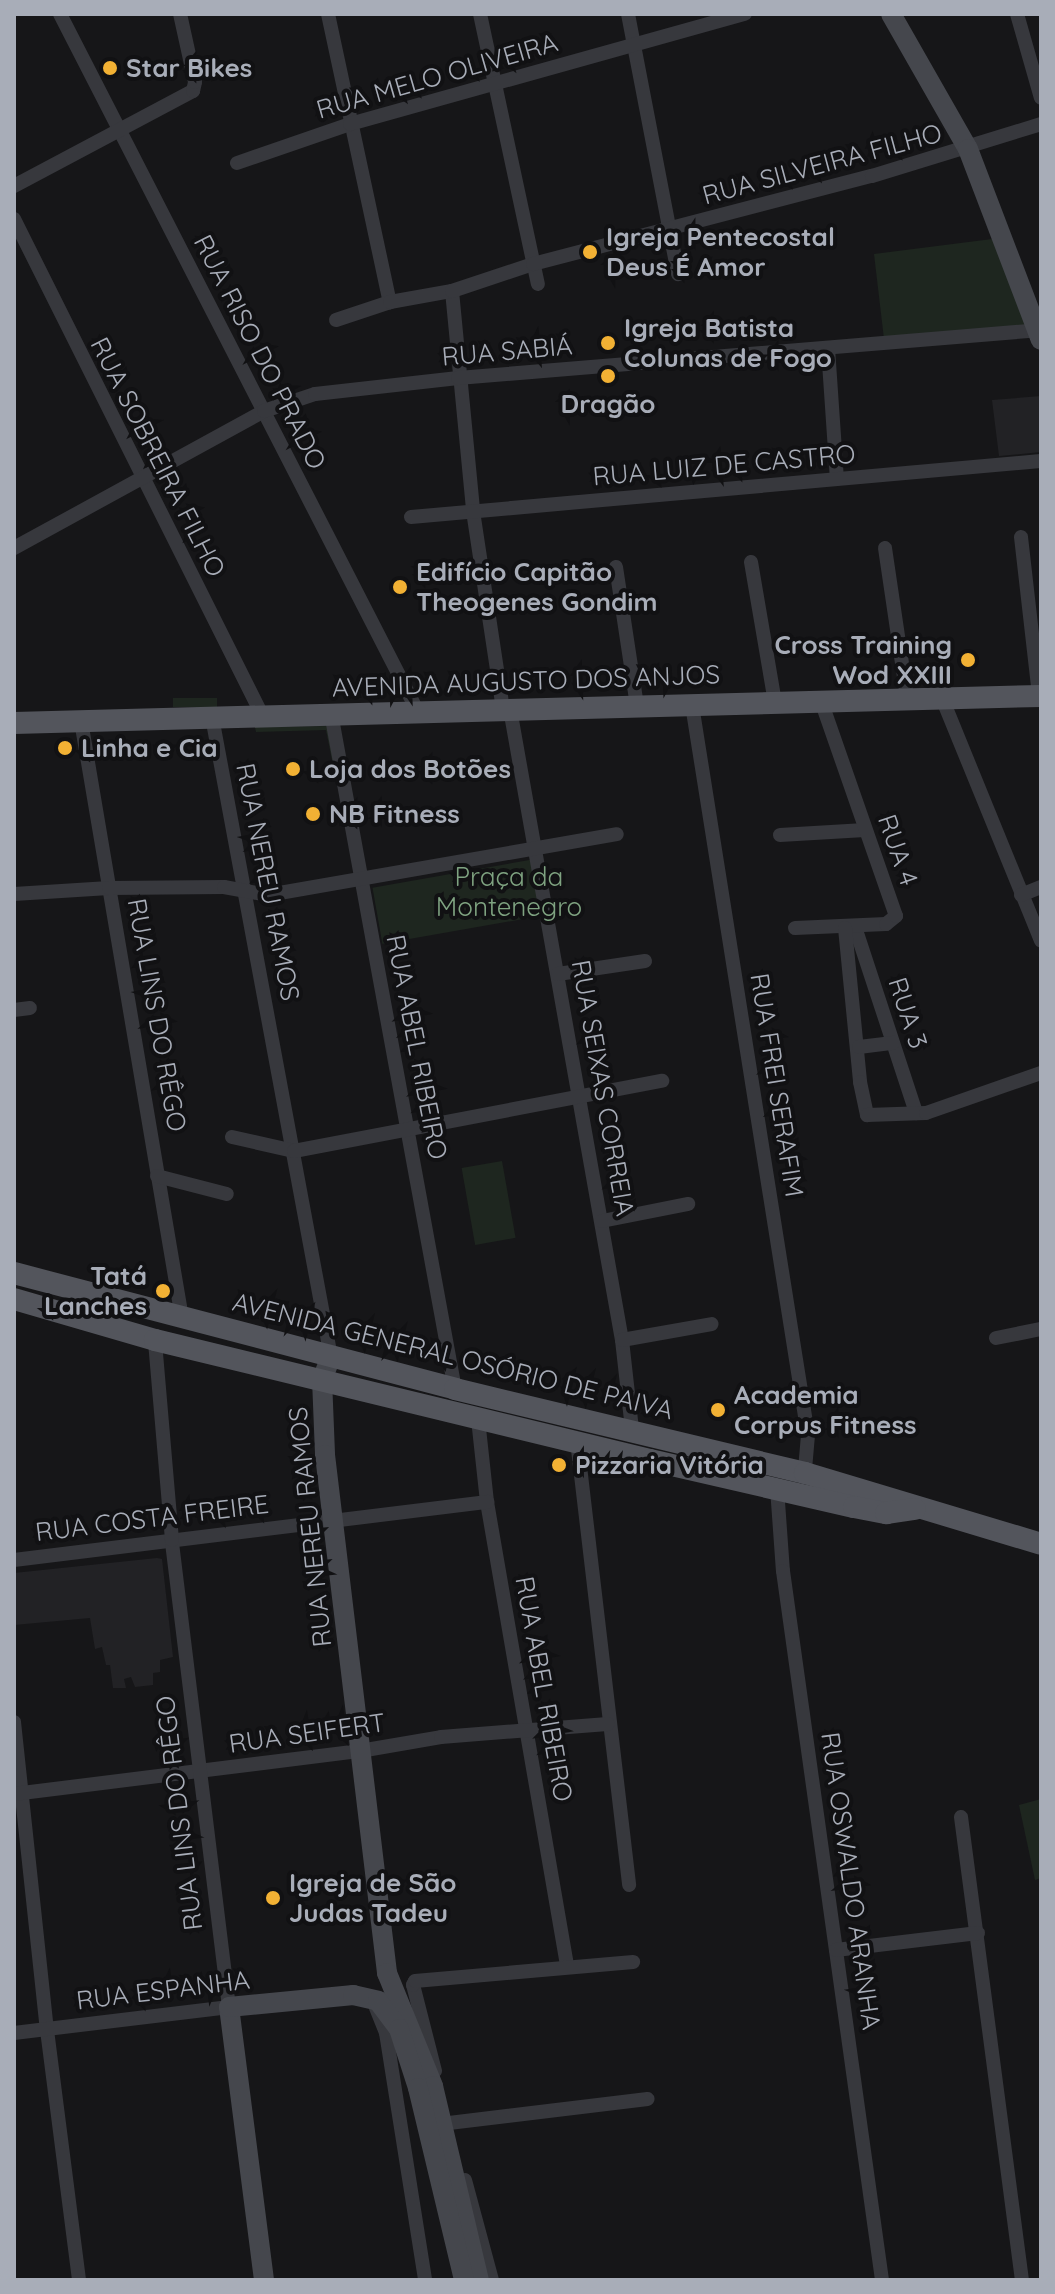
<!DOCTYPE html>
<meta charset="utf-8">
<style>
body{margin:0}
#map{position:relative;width:1055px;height:2294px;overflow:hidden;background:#161618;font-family:Quicksand,sans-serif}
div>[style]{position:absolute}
.built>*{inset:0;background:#222225}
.green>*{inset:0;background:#1e261f;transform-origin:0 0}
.street>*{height:14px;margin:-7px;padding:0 7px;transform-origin:7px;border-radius:7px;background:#37383d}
.secondary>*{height:20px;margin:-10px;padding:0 10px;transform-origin:10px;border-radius:10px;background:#45474d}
.primary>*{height:22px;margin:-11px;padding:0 11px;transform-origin:11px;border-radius:11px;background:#53555c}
.dots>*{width:22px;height:22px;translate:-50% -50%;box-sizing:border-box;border:4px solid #111113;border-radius:50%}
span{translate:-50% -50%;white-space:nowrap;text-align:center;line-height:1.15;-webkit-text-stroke:8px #111113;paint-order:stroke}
.poi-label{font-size:26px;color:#a8adb8;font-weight:700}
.left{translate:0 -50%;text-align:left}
.right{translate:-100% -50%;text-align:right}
.street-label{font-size:26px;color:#a8adb8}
.park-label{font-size:26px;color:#7fa381}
.frame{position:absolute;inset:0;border:16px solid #a8adb8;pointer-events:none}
</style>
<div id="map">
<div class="built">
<div style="clip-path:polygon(1041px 396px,1041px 452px,999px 456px,992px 400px)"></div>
<div style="clip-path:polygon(157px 1558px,162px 1559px,173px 1657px,160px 1660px,160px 1672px,153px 1673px,153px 1685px,135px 1687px,131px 1677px,124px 1679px,126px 1688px,113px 1688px,110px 1665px,106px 1665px,102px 1647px,95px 1649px,90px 1618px,14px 1625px,14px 1573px)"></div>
</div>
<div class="green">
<div style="clip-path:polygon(1000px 238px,1032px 328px,884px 339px,874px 254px)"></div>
<div style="left:217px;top:698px;width:9px;height:44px;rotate:90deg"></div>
<div style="clip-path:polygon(330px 726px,336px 780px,326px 730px,256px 732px,255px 727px)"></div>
<div style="left:535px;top:859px;width:57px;height:165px;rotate:80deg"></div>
<div style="left:502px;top:1161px;width:78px;height:41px;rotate:80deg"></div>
<div style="clip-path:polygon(1041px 1799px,1041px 1878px,1035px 1880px,1019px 1805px)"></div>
</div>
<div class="street">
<div style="left:60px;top:14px;width:784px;rotate:62.85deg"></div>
<div style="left:328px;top:14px;width:295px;rotate:77.9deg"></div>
<div style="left:480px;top:14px;width:276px;rotate:77.9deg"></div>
<div style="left:628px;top:14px;width:265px;rotate:79.1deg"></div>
<div style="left:1017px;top:14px;width:87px;rotate:74.1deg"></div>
<div style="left:237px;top:163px;width:120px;rotate:-19deg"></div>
<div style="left:350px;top:124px;width:410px;rotate:-15.6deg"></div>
<div style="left:14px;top:186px;width:203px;rotate:-28deg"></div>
<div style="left:193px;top:91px;width:9px;rotate:-77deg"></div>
<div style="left:195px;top:82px;width:70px;rotate:-102.4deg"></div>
<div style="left:14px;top:219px;width:555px;rotate:63.43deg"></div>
<div style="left:452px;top:291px;width:221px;rotate:84.5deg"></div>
<div style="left:473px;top:511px;width:200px;rotate:81.4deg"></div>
<div style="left:336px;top:320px;width:57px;rotate:-18.4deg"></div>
<div style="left:390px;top:302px;width:63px;rotate:-10.1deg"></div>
<div style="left:452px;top:291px;width:85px;rotate:-18.4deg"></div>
<div style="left:533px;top:264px;width:350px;rotate:-14.6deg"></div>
<div style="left:872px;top:176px;width:177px;rotate:-17.1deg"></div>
<div style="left:828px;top:348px;width:131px;rotate:86.1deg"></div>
<div style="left:411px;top:517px;width:632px;rotate:-5.08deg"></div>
<div style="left:1021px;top:537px;width:160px;rotate:83.5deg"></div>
<div style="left:14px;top:548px;width:285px;rotate:-28.7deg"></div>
<div style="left:264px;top:411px;width:54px;rotate:-18.4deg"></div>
<div style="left:315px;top:394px;width:144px;rotate:-6.4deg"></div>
<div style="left:458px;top:378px;width:585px;rotate:-4.71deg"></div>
<div style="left:885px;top:548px;width:151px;rotate:81.6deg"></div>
<div style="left:751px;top:562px;width:142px;rotate:80.3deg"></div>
<div style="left:616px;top:567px;width:141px;rotate:81.4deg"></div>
<div style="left:942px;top:698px;width:262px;rotate:67.8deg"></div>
<div style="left:692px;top:705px;width:739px;rotate:80.97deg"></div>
<div style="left:808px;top:1435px;width:38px;rotate:95deg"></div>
<div style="left:510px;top:709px;width:641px;rotate:79.94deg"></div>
<div style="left:622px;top:1340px;width:90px;rotate:83.6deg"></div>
<div style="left:331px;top:713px;width:687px;rotate:79.61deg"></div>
<div style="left:212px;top:717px;width:651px;rotate:79.47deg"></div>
<div style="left:81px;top:721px;width:605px;rotate:80.4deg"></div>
<div style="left:780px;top:835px;width:85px;rotate:-3.4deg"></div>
<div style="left:14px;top:894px;width:95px;rotate:-3.6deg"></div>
<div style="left:109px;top:888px;width:115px;rotate:-0.5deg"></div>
<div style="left:224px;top:887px;width:45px;rotate:10.3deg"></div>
<div style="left:268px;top:895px;width:354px;rotate:-9.9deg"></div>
<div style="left:1021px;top:895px;width:22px;rotate:-22deg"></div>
<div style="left:855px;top:927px;width:196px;rotate:71.8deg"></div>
<div style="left:795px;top:928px;width:91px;rotate:-2.5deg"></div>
<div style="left:886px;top:924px;width:13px;rotate:-39deg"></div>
<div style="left:896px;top:916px;width:228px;rotate:-109.2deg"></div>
<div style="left:845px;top:928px;width:155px;rotate:84.4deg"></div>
<div style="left:860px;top:1082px;width:34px;rotate:78deg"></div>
<div style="left:867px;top:1115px;width:59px;rotate:-1.9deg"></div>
<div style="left:926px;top:1113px;width:122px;rotate:-19.2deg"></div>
<div style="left:558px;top:974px;width:88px;rotate:-8.5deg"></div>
<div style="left:14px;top:1010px;width:16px;rotate:-7deg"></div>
<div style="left:859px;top:1047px;width:34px;rotate:-7deg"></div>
<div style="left:232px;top:1137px;width:64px;rotate:12.7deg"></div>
<div style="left:294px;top:1151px;width:375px;rotate:-10.8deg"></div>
<div style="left:157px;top:1176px;width:72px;rotate:14.4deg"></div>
<div style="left:602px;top:1221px;width:88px;rotate:-11.2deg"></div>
<div style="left:996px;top:1338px;width:46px;rotate:-11.3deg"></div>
<div style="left:622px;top:1340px;width:91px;rotate:-10.1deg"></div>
<div style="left:478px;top:1419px;width:83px;rotate:83.8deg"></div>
<div style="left:487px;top:1502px;width:472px;rotate:80.2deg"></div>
<div style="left:577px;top:1441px;width:447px;rotate:83.3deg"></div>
<div style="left:777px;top:1488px;width:83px;rotate:85.9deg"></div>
<div style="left:783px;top:1571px;width:716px;rotate:82.05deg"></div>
<div style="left:14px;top:1560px;width:477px;rotate:-7deg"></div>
<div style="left:14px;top:1722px;width:310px;rotate:83.9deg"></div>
<div style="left:47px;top:2030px;width:252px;rotate:82.7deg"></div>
<div style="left:14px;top:1794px;width:349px;rotate:-7.1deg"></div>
<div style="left:360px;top:1751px;width:82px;rotate:-9.8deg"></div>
<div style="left:441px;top:1737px;width:167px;rotate:-4.5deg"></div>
<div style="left:961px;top:1817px;width:467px;rotate:82.5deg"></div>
<div style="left:836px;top:1950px;width:143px;rotate:-6.8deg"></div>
<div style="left:376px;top:2008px;width:27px;rotate:68deg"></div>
<div style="left:386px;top:2033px;width:250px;rotate:81deg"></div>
<div style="left:14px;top:2033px;width:217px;rotate:-6.9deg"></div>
<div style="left:229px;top:2007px;width:470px;rotate:-97deg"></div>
<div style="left:172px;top:1540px;width:201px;rotate:-94.9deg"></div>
<div style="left:435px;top:2071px;width:89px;rotate:-104.3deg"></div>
<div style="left:413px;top:1985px;width:4px;rotate:-63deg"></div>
<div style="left:415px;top:1981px;width:219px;rotate:-5deg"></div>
<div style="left:449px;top:2123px;width:200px;rotate:-6.9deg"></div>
<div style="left:465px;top:2180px;width:104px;rotate:74.9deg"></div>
</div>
<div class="secondary">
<div style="left:891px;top:14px;width:155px;rotate:60.3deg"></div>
<div style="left:968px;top:149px;width:204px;rotate:69.1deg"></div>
<div style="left:331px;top:1357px;width:24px;rotate:112deg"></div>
<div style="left:322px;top:1379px;width:76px;rotate:87.7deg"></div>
<div style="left:325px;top:1455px;width:522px;rotate:83.17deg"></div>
<div style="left:387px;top:1973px;width:122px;rotate:67.8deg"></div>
<div style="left:433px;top:2086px;width:199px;rotate:76.7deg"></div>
<div style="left:264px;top:2280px;width:275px;rotate:-97.3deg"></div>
<div style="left:229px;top:2007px;width:125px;rotate:-5.5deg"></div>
<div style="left:353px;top:1995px;width:26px;rotate:13deg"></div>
<div style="left:378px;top:2001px;width:35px;rotate:53deg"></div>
<div style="left:399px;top:2029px;width:62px;rotate:72.1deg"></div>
<div style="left:418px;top:2088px;width:197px;rotate:76.5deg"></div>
</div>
<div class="primary">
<div style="left:14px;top:723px;width:1027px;rotate:-1.51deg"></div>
<div style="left:14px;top:1273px;width:456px;rotate:14.7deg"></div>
<div style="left:455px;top:1389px;width:360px;rotate:13.5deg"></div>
<div style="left:805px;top:1473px;width:246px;rotate:16.7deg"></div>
<div style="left:14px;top:1299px;width:147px;rotate:16.2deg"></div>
<div style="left:155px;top:1340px;width:509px;rotate:13.63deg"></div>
<div style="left:650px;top:1460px;width:209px;rotate:13deg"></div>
<div style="left:854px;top:1507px;width:33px;rotate:11deg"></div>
<div style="left:886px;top:1513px;width:29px;rotate:-8deg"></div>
</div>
<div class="dots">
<div style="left:110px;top:68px;background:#f2b134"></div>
<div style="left:590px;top:252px;background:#f2b134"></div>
<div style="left:608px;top:343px;background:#f2b134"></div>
<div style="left:608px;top:376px;background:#f2b134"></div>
<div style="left:400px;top:587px;background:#f2b134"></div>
<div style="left:968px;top:660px;background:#f2b134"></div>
<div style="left:65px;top:748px;background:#f2b134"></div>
<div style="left:293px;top:769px;background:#f2b134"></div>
<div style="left:313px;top:814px;background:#f2b134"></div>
<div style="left:163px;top:1291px;background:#f2b134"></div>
<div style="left:718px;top:1410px;background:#f2b134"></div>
<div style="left:559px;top:1465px;background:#f2b134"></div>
<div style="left:273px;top:1898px;background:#f2b134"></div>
</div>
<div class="poi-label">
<span class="left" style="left:126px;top:68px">Star Bikes</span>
<span class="left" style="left:606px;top:252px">Igreja Pentecostal<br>Deus É Amor</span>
<span class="left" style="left:624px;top:343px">Igreja Batista<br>Colunas de Fogo</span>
<span style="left:608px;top:404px">Dragão</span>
<span class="left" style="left:416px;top:587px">Edifício Capitão<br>Theogenes Gondim</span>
<span class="right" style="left:952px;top:660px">Cross Training<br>Wod XXIII</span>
<span class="left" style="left:81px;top:748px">Linha e Cia</span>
<span class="left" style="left:309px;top:769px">Loja dos Botões</span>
<span class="left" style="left:329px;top:814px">NB Fitness</span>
<span class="right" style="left:147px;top:1291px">Tatá<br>Lanches</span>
<span class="left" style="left:734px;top:1410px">Academia<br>Corpus Fitness</span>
<span class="left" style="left:575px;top:1465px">Pizzaria Vitória</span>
<span class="left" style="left:289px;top:1898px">Igreja de São<br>Judas Tadeu</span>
</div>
<div class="street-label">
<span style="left:437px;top:76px;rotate:-16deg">RUA MELO OLIVEIRA</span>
<span style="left:822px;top:164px;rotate:-15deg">RUA SILVEIRA FILHO</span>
<span style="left:507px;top:351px;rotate:-5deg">RUA SABIÁ</span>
<span style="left:260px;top:352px;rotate:63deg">RUA RISO DO PRADO</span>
<span style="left:158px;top:457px;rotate:63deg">RUA SOBREIRA FILHO</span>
<span style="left:724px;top:465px;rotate:-5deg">RUA LUIZ DE CASTRO</span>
<span style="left:526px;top:681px;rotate:-2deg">AVENIDA AUGUSTO DOS ANJOS</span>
<span style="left:898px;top:850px;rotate:71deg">RUA 4</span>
<span style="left:268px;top:882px;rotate:79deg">RUA NEREU RAMOS</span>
<span style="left:908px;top:1013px;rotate:72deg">RUA 3</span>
<span style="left:157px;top:1015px;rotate:80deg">RUA LINS DO RÊGO</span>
<span style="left:417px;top:1047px;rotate:79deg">RUA ABEL RIBEIRO</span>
<span style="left:777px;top:1085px;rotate:81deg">RUA FREI SERAFIM</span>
<span style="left:603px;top:1088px;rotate:80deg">RUA SEIXAS CORREIA</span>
<span style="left:453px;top:1356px;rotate:14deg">AVENIDA GENERAL OSÓRIO DE PAIVA</span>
<span style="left:152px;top:1518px;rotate:-7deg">RUA COSTA FREIRE</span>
<span style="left:310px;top:1527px;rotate:-96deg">RUA NEREU RAMOS</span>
<span style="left:544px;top:1689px;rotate:80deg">RUA ABEL RIBEIRO</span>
<span style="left:307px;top:1733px;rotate:-8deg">RUA SEIFERT</span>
<span style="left:179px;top:1813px;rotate:-97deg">RUA LINS DO RÊGO</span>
<span style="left:851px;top:1881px;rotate:82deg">RUA OSWALDO ARANHA</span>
<span style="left:163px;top:1990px;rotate:-7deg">RUA ESPANHA</span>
</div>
<div class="park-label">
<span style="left:509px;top:892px">Praça da<br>Montenegro</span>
</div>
<div class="frame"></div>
</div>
